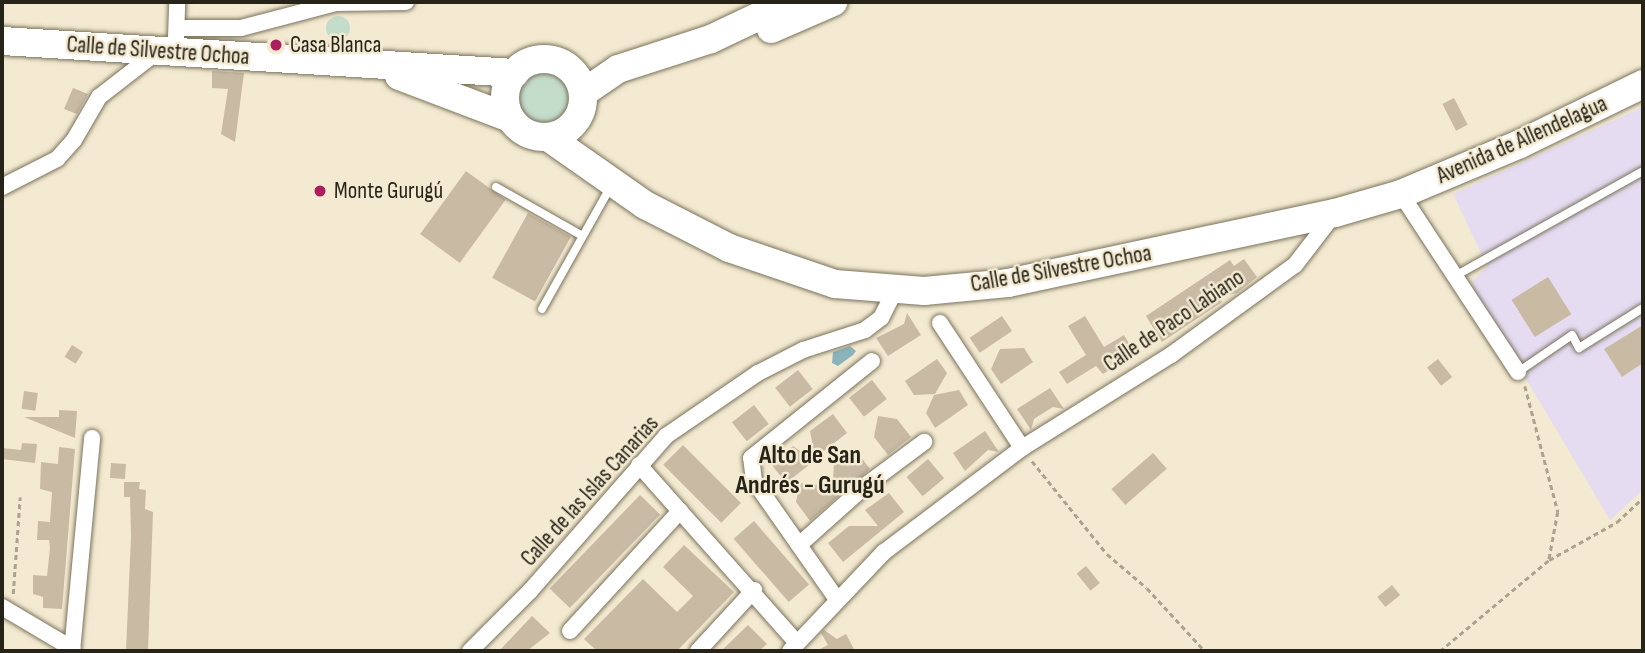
<!DOCTYPE html>
<meta charset="utf-8">
<style>
body{margin:0}
#map{position:relative;width:1645px;height:653px;overflow:hidden;background:#f4ead1;font-family:"Sofia Sans Condensed",sans-serif}
div>[style]{position:absolute}
.industrial>*{inset:0;background:#e5dcf2}
.green>*{inset:0;background:#c3ddca}
.round{border-radius:50%}
.water>*{inset:0;background:#8bb3bb}
.building>*{inset:0;background:#c9baa4;transform-origin:0 0}
.path>*{height:2.5px;margin-top:-1.25px;transform-origin:0;background:repeating-linear-gradient(90deg,#aaa38f 0 5px,transparent 0 8.5px)}
.roads{filter:drop-shadow(0 0 2px #7a725c) drop-shadow(0 0 2px #7a725c)}
.lane>*{height:8px;margin:-4px;padding:0 4px;transform-origin:4px;border-radius:4px;background:#fff}
.street>*{height:16px;margin:-8px;padding:0 8px;transform-origin:8px;border-radius:8px;background:#fff}
.highway>*{height:28px;margin:-14px;padding:0 14px;transform-origin:14px;border-radius:14px;background:#fff}
.highway>.ring{margin:-14px;padding:0;box-sizing:content-box;background:none;border:28px solid #fff;border-radius:50%}
.dots>*{width:19px;height:19px;translate:-50% -50%;box-sizing:border-box;border:4px solid #f4ead1;border-radius:50%}
span{translate:-50% -50%;white-space:nowrap;text-align:center;line-height:1.15;-webkit-text-stroke:5px #f4ead1;paint-order:stroke}
.poi-label{font-size:23px;color:#262319}
.left{translate:0 -50%;text-align:left}
.street-label{font-size:23px;color:#262319}
.quarter-label{font-size:26px;color:#262319;font-weight:700}
.frame{position:absolute;inset:0;border:4px solid #262319;pointer-events:none}
</style>
<div id="map">
<div class="industrial">
<div style="clip-path:polygon(1643px 107px,1643px 490px,1610px 520px,1475px 293px,1472px 282px,1487px 266px,1453px 194px)"></div>
</div>
<div class="green">
<div class="round" style="left:326px;top:16px;width:24px;height:24px"></div>
<div class="round" style="left:518px;top:73px;width:52px;height:52px"></div>
</div>
<div class="water">
<div style="clip-path:polygon(850px 346px,856px 351px,853px 355px,838px 366px,832px 363px,833px 352px)"></div>
</div>
<div class="building">
<div style="clip-path:polygon(212px 71px,244px 73px,235px 142px,221px 134px,228px 89px,212px 88px)"></div>
<div style="clip-path:polygon(73px 88px,88px 94px,77px 114px,64px 109px)"></div>
<div style="left:1454px;top:98px;width:30px;height:13px;rotate:63deg"></div>
<div style="left:466px;top:171px;width:49px;height:78px;rotate:36deg"></div>
<div style="left:528px;top:213px;width:49px;height:74px;rotate:29deg"></div>
<div style="clip-path:polygon(1244px 259px,1257px 277px,1237px 293px,1219px 297px,1222px 302px,1162px 342px,1146px 316px,1230px 260px,1234px 266px)"></div>
<div style="left:1548px;top:277px;width:44px;height:43px;rotate:58deg"></div>
<div style="clip-path:polygon(907px 313px,921px 335px,888px 356px,876px 338px,904px 324px)"></div>
<div style="left:1002px;top:316px;width:18px;height:39px;rotate:56deg"></div>
<div style="clip-path:polygon(1085px 316px,1104px 347px,1124px 335px,1135px 354px,1103px 374px,1096px 366px,1067px 384px,1059px 372px,1086px 355px,1068px 326px)"></div>
<div style="clip-path:polygon(1643px 325px,1643px 363px,1622px 377px,1604px 349px)"></div>
<div style="left:72px;top:345px;width:13px;height:14px;rotate:32deg"></div>
<div style="clip-path:polygon(1024px 348px,1033px 362px,1001px 384px,991px 369px,1000px 349px)"></div>
<div style="clip-path:polygon(937px 359px,947px 373px,935px 394px,914px 395px,905px 381px)"></div>
<div style="left:1438px;top:359px;width:23px;height:14px;rotate:52deg"></div>
<div style="left:798px;top:370px;width:24px;height:29px;rotate:52deg"></div>
<div style="left:872px;top:380px;width:24px;height:29px;rotate:52deg"></div>
<div style="clip-path:polygon(1050px 388px,1064px 409px,1053px 407px,1034px 419px,1031px 430px,1017px 409px)"></div>
<div style="clip-path:polygon(959px 390px,968px 405px,935px 428px,926px 413px,934px 395px)"></div>
<div style="left:24px;top:391px;width:14px;height:18px;rotate:8deg"></div>
<div style="left:754px;top:405px;width:24px;height:28px;rotate:52deg"></div>
<div style="clip-path:polygon(59px 410px,77px 411px,75px 438px,24px 417px,59px 417px)"></div>
<div style="clip-path:polygon(833px 414px,847px 433px,815px 458px,810px 431px)"></div>
<div style="clip-path:polygon(878px 416px,897px 419px,911px 437px,888px 455px,874px 437px)"></div>
<div style="clip-path:polygon(985px 431px,999px 452px,988px 450px,965px 471px,953px 453px)"></div>
<div style="clip-path:polygon(22px 443px,37px 444px,35px 463px,2px 459px,2px 448px,21px 450px)"></div>
<div style="left:683px;top:445px;width:82px;height:28px;rotate:45deg"></div>
<div style="clip-path:polygon(793px 446px,814px 461px,786px 483px,771px 464px)"></div>
<div style="clip-path:polygon(59px 447px,75px 449px,62px 609px,43px 608px,43px 597px,33px 594px,33px 575px,47px 576px,50px 548px,49px 540px,37px 540px,38px 521px,50px 522px,52px 492px,40px 489px,41px 462px,58px 464px)"></div>
<div style="clip-path:polygon(857px 452px,870px 469px,810px 521px,796px 502px,800px 483px,833px 486px,834px 457px)"></div>
<div style="left:1153px;top:453px;width:21px;height:55px;rotate:49deg"></div>
<div style="left:928px;top:459px;width:25px;height:28px;rotate:50deg"></div>
<div style="left:111px;top:463px;width:15px;height:15px;rotate:4deg"></div>
<div style="clip-path:polygon(124px 482px,140px 482px,139px 489px,146px 490px,145px 509px,153px 512px,148px 651px,126px 651px,131px 536px,130px 497px,124px 497px)"></div>
<div style="clip-path:polygon(889px 493px,904px 512px,843px 562px,828px 543px,849px 526px,878px 526px,865px 510px)"></div>
<div style="left:640px;top:495px;width:28px;height:130px;rotate:44deg"></div>
<div style="left:754px;top:521px;width:84px;height:27px;rotate:49deg"></div>
<div style="clip-path:polygon(684px 545px,734px 592px,677px 651px,597px 651px,584px 639px,643px 579px,677px 612px,693px 596px,663px 567px)"></div>
<div style="left:1086px;top:566px;width:22px;height:12px;rotate:51deg"></div>
<div style="left:1392px;top:585px;width:13px;height:19px;rotate:51deg"></div>
<div style="clip-path:polygon(532px 616px,550px 633px,527px 651px,499px 651px)"></div>
<div style="clip-path:polygon(748px 625px,767px 644px,759px 651px,721px 651px)"></div>
<div style="clip-path:polygon(824px 630px,837px 639px,846px 634px,855px 651px,816px 651px,828px 645px,821px 633px)"></div>
</div>
<div class="path">
<div style="left:1525px;top:386px;width:130px;rotate:75.3deg"></div>
<div style="left:1558px;top:512px;width:49px;rotate:100.6deg"></div>
<div style="left:1032px;top:461px;width:119px;rotate:51.1deg"></div>
<div style="left:1107px;top:554px;width:52px;rotate:40.4deg"></div>
<div style="left:1147px;top:588px;width:86px;rotate:47.4deg"></div>
<div style="left:13px;top:594px;width:97px;rotate:-85.9deg"></div>
<div style="left:1440px;top:651px;width:142px;rotate:-39.9deg"></div>
<div style="left:1549px;top:560px;width:78px;rotate:-29.2deg"></div>
<div style="left:1617px;top:522px;width:35px;rotate:-43deg"></div>
</div>
<div class="roads">
<div class="lane">
<div style="left:496px;top:187px;width:98px;rotate:29.5deg"></div>
<div style="left:1455px;top:276px;width:215px;rotate:-29.2deg"></div>
<div style="left:542px;top:309px;width:141px;rotate:-60.7deg"></div>
<div style="left:1518px;top:372px;width:65px;rotate:-34.4deg"></div>
<div style="left:1572px;top:335px;width:15px;rotate:62deg"></div>
<div style="left:1579px;top:348px;width:75px;rotate:-32deg"></div>
</div>
<div class="street">
<div style="left:177px;top:28px;width:64px"></div>
<div style="left:241px;top:28px;width:98px;rotate:-14.7deg"></div>
<div style="left:336px;top:3px;width:70px;rotate:-0.8deg"></div>
<div style="left:176px;top:38px;width:36px;rotate:-88deg"></div>
<div style="left:2px;top:187px;width:62px;rotate:-27deg"></div>
<div style="left:57px;top:159px;width:25px;rotate:-48deg"></div>
<div style="left:74px;top:140px;width:50px;rotate:-59.8deg"></div>
<div style="left:99px;top:97px;width:73px;rotate:-37.8deg"></div>
<div style="left:1401px;top:194px;width:213px;rotate:56.7deg"></div>
<div style="left:940px;top:323px;width:149px;rotate:56.7deg"></div>
<div style="left:639px;top:465px;width:238px;rotate:48.4deg"></div>
<div style="left:799px;top:545px;width:89px;rotate:-41.8deg"></div>
<div style="left:865px;top:486px;width:74px;rotate:-36.7deg"></div>
<div style="left:836px;top:598px;width:143px;rotate:-125deg"></div>
<div style="left:754px;top:481px;width:23px;rotate:-97deg"></div>
<div style="left:751px;top:458px;width:155px;rotate:-38.7deg"></div>
<div style="left:2px;top:607px;width:82px;rotate:30.6deg"></div>
<div style="left:570px;top:631px;width:163px;rotate:-47.5deg"></div>
<div style="left:72px;top:651px;width:214px;rotate:-84.6deg"></div>
<div style="left:470px;top:651px;width:85px;rotate:-45deg"></div>
<div style="left:530px;top:591px;width:206px;rotate:-48.7deg"></div>
<div style="left:666px;top:436px;width:112px;rotate:-34.4deg"></div>
<div style="left:758px;top:373px;width:51px;rotate:-27.1deg"></div>
<div style="left:803px;top:350px;width:65px;rotate:-17.9deg"></div>
<div style="left:865px;top:330px;width:20px;rotate:-37deg"></div>
<div style="left:881px;top:318px;width:29px;rotate:-63deg"></div>
<div style="left:698px;top:651px;width:83px;rotate:-47.4deg"></div>
<div style="left:790px;top:651px;width:137px;rotate:-46.5deg"></div>
<div style="left:884px;top:552px;width:173px;rotate:-37deg"></div>
<div style="left:1022px;top:448px;width:176px;rotate:-32deg"></div>
<div style="left:1171px;top:355px;width:153px;rotate:-36deg"></div>
<div style="left:1295px;top:265px;width:66px;rotate:-52.4deg"></div>
</div>
<div class="highway">
<div style="left:771px;top:29px;width:68px;rotate:-23.5deg"></div>
<div style="left:2px;top:41px;width:514px;rotate:3.57deg"></div>
<div class="ring" style="left:505px;top:59px;width:50px;height:50px"></div>
<div style="left:399px;top:76px;width:119px;rotate:20.7deg"></div>
<div style="left:583px;top:93px;width:42px;rotate:-34.4deg"></div>
<div style="left:618px;top:69px;width:98px;rotate:-17.9deg"></div>
<div style="left:711px;top:39px;width:86px;rotate:-25.4deg"></div>
<div style="left:548px;top:137px;width:118px;rotate:35deg"></div>
<div style="left:645px;top:205px;width:94px;rotate:27.1deg"></div>
<div style="left:729px;top:248px;width:112px;rotate:18.8deg"></div>
<div style="left:835px;top:284px;width:89px;rotate:4.5deg"></div>
<div style="left:924px;top:291px;width:84px;rotate:-5.4deg"></div>
<div style="left:1008px;top:283px;width:334px;rotate:-12.1deg"></div>
<div style="left:1335px;top:213px;width:69px;rotate:-16.1deg"></div>
<div style="left:1401px;top:194px;width:129px;rotate:-22.8deg"></div>
<div style="left:1520px;top:144px;width:137px;rotate:-26deg"></div>
</div>
</div>
<div class="dots">
<div style="left:276px;top:45px;background:#aa1e5e"></div>
<div style="left:320px;top:191px;background:#aa1e5e"></div>
</div>
<div class="poi-label">
<span class="left" style="left:290px;top:45px">Casa Blanca</span>
<span class="left" style="left:334px;top:191px">Monte Gurugú</span>
</div>
<div class="street-label">
<span style="left:158px;top:51px;rotate:4deg">Calle de Silvestre Ochoa</span>
<span style="left:1522px;top:140px;rotate:-24deg">Avenida de Allendelagua</span>
<span style="left:1061px;top:269px;rotate:-10deg">Calle de Silvestre Ochoa</span>
<span style="left:1174px;top:321px;rotate:-34deg">Calle de Paco Labiano</span>
<span style="left:590px;top:491px;rotate:-48deg">Calle de las Islas Canarias</span>
</div>
<div class="quarter-label">
<span style="left:810px;top:471px">Alto de San<br>Andrés - Gurugú</span>
</div>
<div class="frame"></div>
</div>
